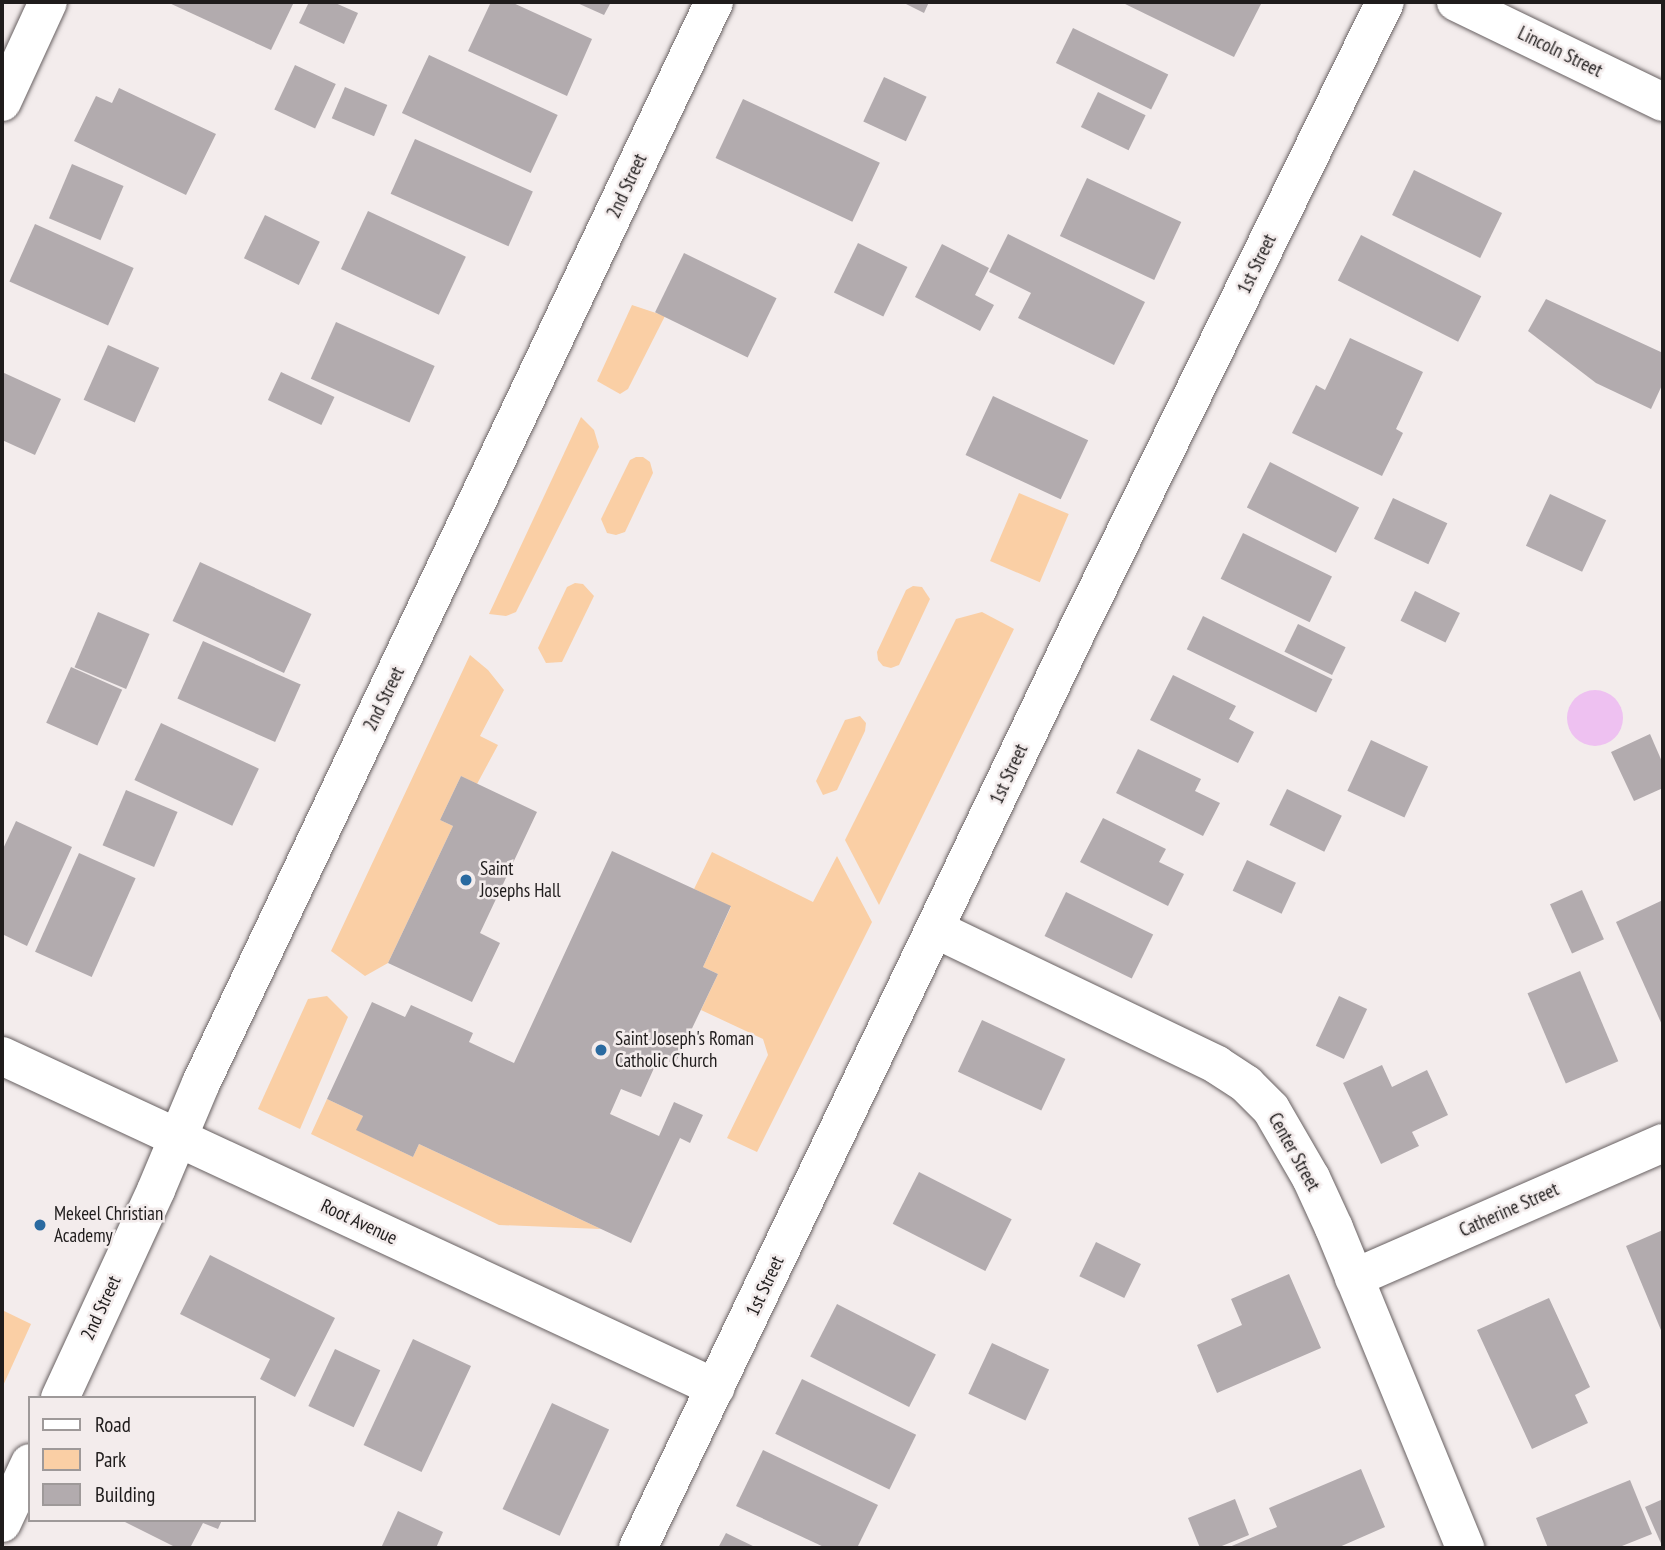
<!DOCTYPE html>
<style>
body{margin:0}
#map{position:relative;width:1665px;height:1550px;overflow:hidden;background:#f3ecec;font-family:"PT Sans Narrow",sans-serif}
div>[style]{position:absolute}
.green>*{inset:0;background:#facfa5;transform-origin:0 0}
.water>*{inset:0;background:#eec1f1}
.round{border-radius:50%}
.building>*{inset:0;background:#b2abae;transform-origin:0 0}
.roads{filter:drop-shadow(0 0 2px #686162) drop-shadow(0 0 2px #686162)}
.minor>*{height:38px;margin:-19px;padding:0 19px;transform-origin:19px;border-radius:19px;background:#fff}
.dots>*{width:19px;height:19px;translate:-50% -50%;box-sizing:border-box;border:4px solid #f3ecec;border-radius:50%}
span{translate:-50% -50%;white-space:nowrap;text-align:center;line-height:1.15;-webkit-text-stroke:5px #f3ecec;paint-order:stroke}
.street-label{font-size:19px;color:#1f1c1c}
.poi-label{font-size:19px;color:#1f1c1c}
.left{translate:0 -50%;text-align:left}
.frame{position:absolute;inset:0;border:4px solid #1f1c1c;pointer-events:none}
.legend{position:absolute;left:28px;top:1396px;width:228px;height:126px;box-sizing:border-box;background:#f3ecec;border:2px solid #9e9999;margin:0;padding:9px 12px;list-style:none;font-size:21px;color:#1f1c1c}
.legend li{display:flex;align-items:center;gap:14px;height:35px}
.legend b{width:35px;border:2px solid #9e9999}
</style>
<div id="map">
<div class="green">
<div style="clip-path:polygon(632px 305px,665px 316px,628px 389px,620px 394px,597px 381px)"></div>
<div style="clip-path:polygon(581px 417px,594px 430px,599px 447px,516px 612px,506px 616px,489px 614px)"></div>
<div style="clip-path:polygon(636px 457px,643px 457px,650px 462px,653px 473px,625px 532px,616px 535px,607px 533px,601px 519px,630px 460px)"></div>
<div style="left:1019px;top:493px;width:54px;height:74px;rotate:23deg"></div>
<div style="clip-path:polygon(575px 583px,583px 584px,594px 596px,562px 662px,546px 663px,538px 648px,567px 587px)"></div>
<div style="clip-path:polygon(913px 586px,922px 587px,930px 599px,899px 665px,891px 668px,883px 666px,878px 660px,877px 652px,906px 590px)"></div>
<div style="clip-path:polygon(982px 612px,1014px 629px,879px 905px,845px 840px,956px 619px)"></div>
<div style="clip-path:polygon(470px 655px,488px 670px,504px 690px,480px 736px,498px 745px,477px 784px,461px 776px,440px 820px,453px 826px,388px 963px,365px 976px,331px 951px)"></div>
<div style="clip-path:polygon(860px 716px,866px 723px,865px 731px,837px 790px,823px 795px,816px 781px,845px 720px)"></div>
<div style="clip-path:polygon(712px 852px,813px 902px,837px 856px,872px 922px,757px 1152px,727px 1138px,768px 1055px,763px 1039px,701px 1010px,718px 974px,703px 967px,731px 907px,694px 889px)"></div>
<div style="clip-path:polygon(327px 996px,348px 1017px,300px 1129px,258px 1109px,308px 999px)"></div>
<div style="clip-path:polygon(327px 1099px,363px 1116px,357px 1130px,413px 1157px,419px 1144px,601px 1229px,499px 1225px,311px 1134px)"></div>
<div style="clip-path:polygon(2px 1310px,31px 1324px,2px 1388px)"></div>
</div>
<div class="water">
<div class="round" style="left:1567px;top:690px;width:56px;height:56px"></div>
</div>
<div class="building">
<div style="clip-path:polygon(167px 2px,294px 2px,271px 50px)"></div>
<div style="clip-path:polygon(309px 2px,333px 2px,358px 13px,344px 44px,299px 23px)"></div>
<div style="clip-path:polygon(491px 2px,511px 2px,592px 39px,567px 96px,468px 51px)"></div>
<div style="clip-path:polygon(575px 2px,611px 2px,604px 15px)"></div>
<div style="clip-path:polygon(902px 2px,929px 2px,924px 13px)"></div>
<div style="clip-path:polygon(1121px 2px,1262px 2px,1234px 57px)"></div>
<div style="left:1073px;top:28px;width:106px;height:39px;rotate:26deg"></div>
<div style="left:429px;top:55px;width:142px;height:64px;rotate:25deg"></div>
<div style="left:295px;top:65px;width:45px;height:49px;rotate:25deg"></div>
<div style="left:884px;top:77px;width:47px;height:49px;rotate:25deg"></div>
<div style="left:345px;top:87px;width:46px;height:34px;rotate:23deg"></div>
<div style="clip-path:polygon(119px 88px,216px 134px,186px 195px,74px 141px,96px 96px,112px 103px)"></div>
<div style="left:1098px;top:92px;width:53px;height:39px;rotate:26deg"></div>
<div style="left:743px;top:99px;width:151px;height:65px;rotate:25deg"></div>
<div style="left:415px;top:139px;width:129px;height:60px;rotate:24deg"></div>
<div style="left:72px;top:164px;width:56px;height:59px;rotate:23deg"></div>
<div style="left:1414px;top:170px;width:98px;height:50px;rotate:26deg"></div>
<div style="left:1087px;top:178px;width:104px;height:64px;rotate:25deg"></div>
<div style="left:368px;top:211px;width:108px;height:64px;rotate:25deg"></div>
<div style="left:265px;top:215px;width:61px;height:48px;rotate:26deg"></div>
<div style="left:35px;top:224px;width:108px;height:63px;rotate:24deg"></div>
<div style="clip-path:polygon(1008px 234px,1145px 302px,1114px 365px,1018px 318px,1031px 293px,989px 272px)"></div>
<div style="left:1361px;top:235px;width:135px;height:51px;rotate:27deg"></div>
<div style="left:858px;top:243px;width:55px;height:55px;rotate:26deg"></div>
<div style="clip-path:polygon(942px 244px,989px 268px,975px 295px,994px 305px,980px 331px,915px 297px)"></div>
<div style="left:684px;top:253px;width:103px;height:66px;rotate:26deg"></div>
<div style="clip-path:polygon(1546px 299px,1663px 353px,1663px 383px,1651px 409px,1596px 383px,1528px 331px)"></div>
<div style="left:336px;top:322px;width:108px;height:62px;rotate:24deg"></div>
<div style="clip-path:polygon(1350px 338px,1423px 372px,1396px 429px,1403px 433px,1382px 476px,1292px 433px,1316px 385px,1325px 390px)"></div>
<div style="left:108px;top:345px;width:56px;height:60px;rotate:24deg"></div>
<div style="clip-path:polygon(2px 372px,61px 399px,35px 455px,2px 440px)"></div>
<div style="left:281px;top:372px;width:59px;height:31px;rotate:25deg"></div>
<div style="left:993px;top:396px;width:105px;height:65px;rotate:25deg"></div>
<div style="left:1270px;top:462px;width:100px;height:51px;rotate:27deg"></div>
<div style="left:1550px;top:494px;width:62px;height:57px;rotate:25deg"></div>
<div style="left:1393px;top:498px;width:60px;height:45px;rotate:25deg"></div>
<div style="left:1243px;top:533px;width:99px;height:51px;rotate:26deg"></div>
<div style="left:200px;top:562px;width:123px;height:65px;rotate:25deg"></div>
<div style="left:1415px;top:591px;width:50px;height:33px;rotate:26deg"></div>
<div style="left:98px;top:612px;width:56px;height:60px;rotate:23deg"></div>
<div style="left:1203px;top:616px;width:144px;height:37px;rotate:26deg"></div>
<div style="left:1298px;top:624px;width:53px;height:31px;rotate:26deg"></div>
<div style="left:203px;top:641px;width:107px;height:63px;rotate:24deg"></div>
<div style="left:71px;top:667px;width:56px;height:61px;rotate:24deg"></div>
<div style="clip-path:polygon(1173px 675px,1236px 706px,1229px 719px,1254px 732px,1238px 763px,1150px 720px)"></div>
<div style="left:161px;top:723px;width:108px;height:63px;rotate:25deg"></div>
<div style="clip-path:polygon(1650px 734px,1663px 764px,1663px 788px,1634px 801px,1611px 752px)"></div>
<div style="left:1371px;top:740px;width:63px;height:56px;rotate:25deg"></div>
<div style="clip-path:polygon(1138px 749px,1201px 779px,1195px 791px,1220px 803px,1203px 836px,1116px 793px)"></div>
<div style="clip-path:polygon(461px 776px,537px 812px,480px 933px,500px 943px,472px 1002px,388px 963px,453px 826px,440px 820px)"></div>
<div style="left:1287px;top:789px;width:61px;height:40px;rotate:26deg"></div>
<div style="left:126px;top:790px;width:56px;height:60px;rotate:23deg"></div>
<div style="clip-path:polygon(1103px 818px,1166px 849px,1159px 862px,1184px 874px,1168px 906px,1080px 862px)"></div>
<div style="clip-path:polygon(16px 821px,72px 847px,27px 946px,2px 934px,2px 851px)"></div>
<div style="clip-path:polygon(612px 851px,731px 906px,703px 967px,718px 974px,675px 1064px,659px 1057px,641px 1097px,621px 1089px,610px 1114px,659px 1136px,674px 1102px,703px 1115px,690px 1143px,680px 1138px,631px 1243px,419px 1144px,413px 1157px,356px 1130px,363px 1116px,327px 1099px,372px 1002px,405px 1017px,411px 1005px,473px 1033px,469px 1042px,514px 1063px)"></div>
<div style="left:79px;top:853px;width:62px;height:108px;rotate:24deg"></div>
<div style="left:1247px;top:860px;width:54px;height:34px;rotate:25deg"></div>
<div style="left:1582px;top:890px;width:54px;height:35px;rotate:66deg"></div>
<div style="left:1066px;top:892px;width:97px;height:49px;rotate:26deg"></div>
<div style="clip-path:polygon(1663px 900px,1663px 1027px,1616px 922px)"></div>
<div style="left:1580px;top:971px;width:98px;height:57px;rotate:67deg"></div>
<div style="left:1339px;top:996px;width:31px;height:55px;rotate:25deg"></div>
<div style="left:982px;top:1020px;width:92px;height:57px;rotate:25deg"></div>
<div style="clip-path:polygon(1382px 1065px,1392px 1087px,1427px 1070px,1448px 1115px,1412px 1132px,1419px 1146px,1381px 1164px,1343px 1083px)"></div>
<div style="left:919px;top:1172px;width:104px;height:58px;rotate:27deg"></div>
<div style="clip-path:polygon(1663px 1230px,1663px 1335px,1626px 1246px)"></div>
<div style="left:1096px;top:1242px;width:50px;height:38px;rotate:26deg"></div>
<div style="clip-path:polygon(210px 1255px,335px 1318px,295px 1397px,260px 1379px,270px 1359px,180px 1314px)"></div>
<div style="clip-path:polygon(1289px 1274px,1321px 1348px,1217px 1393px,1197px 1345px,1242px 1325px,1231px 1299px)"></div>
<div style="clip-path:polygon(1549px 1298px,1590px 1387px,1575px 1395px,1588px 1423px,1532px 1449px,1477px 1330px)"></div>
<div style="left:837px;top:1304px;width:111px;height:59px;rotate:27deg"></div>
<div style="left:413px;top:1339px;width:64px;height:117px;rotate:25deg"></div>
<div style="left:992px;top:1343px;width:63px;height:56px;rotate:25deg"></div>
<div style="left:335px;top:1349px;width:50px;height:63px;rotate:25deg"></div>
<div style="left:802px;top:1379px;width:127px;height:61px;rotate:26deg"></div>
<div style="left:552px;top:1403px;width:63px;height:117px;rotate:25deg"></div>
<div style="clip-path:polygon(763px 1450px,878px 1505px,857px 1548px,826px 1548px,736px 1506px)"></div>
<div style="clip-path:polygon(1361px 1469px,1385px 1527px,1337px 1548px,1227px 1548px,1277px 1527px,1269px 1508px)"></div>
<div style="clip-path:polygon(1630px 1480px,1652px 1534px,1617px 1548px,1548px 1548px,1536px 1518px)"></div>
<div style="clip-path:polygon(1235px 1499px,1249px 1535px,1217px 1548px,1200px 1548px,1188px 1518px)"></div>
<div style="clip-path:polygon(1663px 1499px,1663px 1548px,1645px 1507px)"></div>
<div style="clip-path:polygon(398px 1511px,443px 1532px,436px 1548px,381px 1548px)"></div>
<div style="clip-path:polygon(121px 1520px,222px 1520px,218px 1529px,203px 1523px,190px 1548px,177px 1548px)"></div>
<div style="clip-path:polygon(726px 1533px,757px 1548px,718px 1548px)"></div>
</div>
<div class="roads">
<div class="minor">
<div style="left:1456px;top:2px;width:230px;rotate:25.8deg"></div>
<div style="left:2px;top:102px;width:110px;rotate:-65.3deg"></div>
<div style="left:935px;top:929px;width:313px;rotate:25.7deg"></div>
<div style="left:1217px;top:1065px;width:35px;rotate:33deg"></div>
<div style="left:1246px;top:1084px;width:35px;rotate:45deg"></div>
<div style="left:1271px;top:1109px;width:80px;rotate:59.9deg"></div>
<div style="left:1311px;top:1178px;width:55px;rotate:65.3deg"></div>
<div style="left:1334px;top:1228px;width:346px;rotate:67.7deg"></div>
<div style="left:2px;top:1056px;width:787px;rotate:24.94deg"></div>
<div style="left:1354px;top:1278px;width:337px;rotate:-23.6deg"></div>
<div style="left:60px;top:1398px;width:229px;rotate:-65.2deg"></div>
<div style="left:156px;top:1190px;width:116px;rotate:-67.2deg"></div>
<div style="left:201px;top:1083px;width:1197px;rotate:-64.61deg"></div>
<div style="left:2px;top:1523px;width:66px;rotate:-65deg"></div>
<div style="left:638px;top:1548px;width:1017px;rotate:-64.42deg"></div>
<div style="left:1077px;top:631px;width:700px;rotate:-63.91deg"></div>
</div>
</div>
<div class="dots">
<div style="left:466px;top:880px;background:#2a6aa0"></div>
<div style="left:601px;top:1050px;background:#2a6aa0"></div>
<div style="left:40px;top:1225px;background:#2a6aa0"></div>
</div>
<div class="street-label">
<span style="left:1560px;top:52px;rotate:26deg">Lincoln Street</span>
<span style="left:627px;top:186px;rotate:-65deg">2nd Street</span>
<span style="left:1257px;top:264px;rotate:-64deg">1st Street</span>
<span style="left:384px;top:699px;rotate:-64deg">2nd Street</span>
<span style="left:1009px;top:774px;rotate:-65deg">1st Street</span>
<span style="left:1294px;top:1152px;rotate:61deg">Center Street</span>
<span style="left:1509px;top:1210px;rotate:-24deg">Catherine Street</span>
<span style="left:359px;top:1222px;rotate:25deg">Root Avenue</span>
<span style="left:765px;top:1286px;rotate:-65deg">1st Street</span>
<span style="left:101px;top:1308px;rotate:-65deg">2nd Street</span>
</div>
<div class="poi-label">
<span class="left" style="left:480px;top:880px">Saint<br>Josephs Hall</span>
<span class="left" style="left:615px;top:1050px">Saint Joseph's Roman<br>Catholic Church</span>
<span class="left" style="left:54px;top:1225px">Mekeel Christian<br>Academy</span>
</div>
<div class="frame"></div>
<ul class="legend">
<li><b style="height:9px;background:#fff"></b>Road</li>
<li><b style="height:19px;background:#facfa5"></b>Park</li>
<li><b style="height:19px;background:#b2abae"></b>Building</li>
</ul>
</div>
